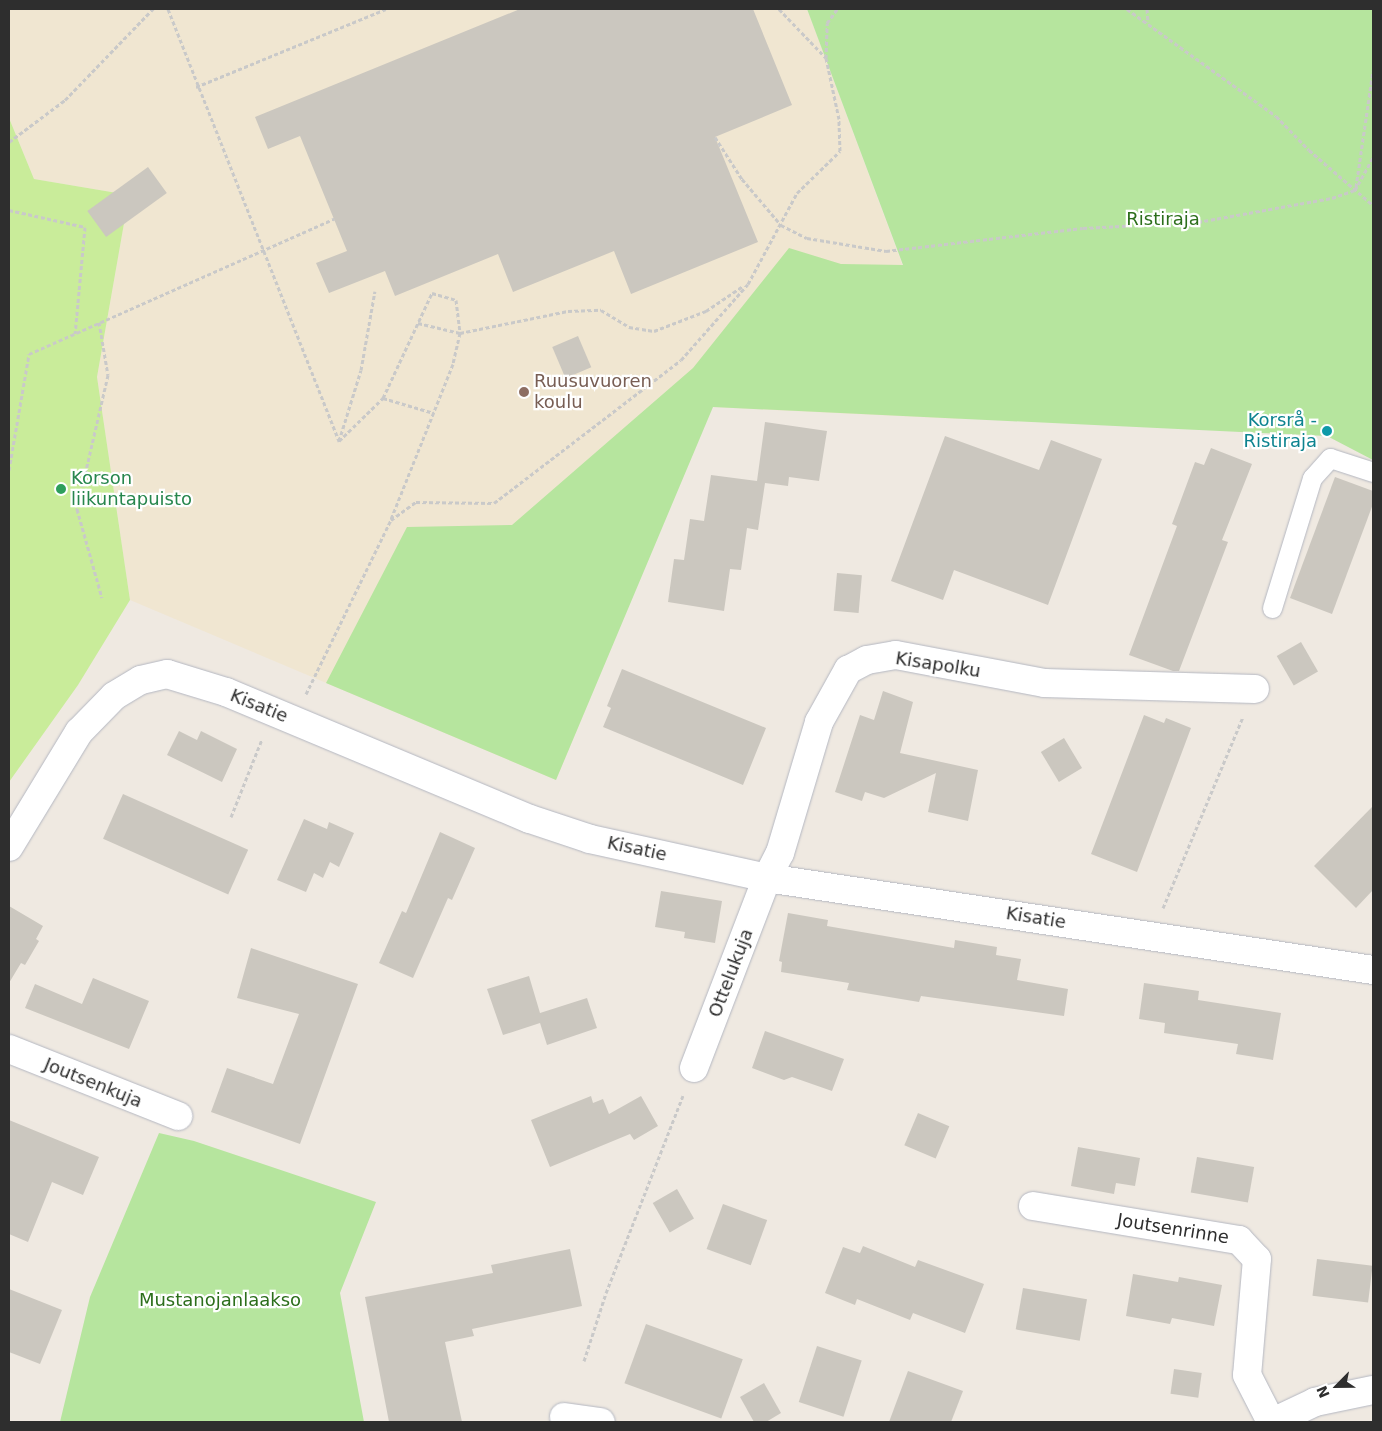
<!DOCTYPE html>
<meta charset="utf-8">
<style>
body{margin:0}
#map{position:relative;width:1382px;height:1431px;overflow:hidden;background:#efe9e1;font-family:"DejaVu Sans",sans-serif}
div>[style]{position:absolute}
.education>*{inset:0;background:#f0e6d1}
.green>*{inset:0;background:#b6e59e}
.pitch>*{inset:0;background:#c9ec9a}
.building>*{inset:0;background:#cbc7bf;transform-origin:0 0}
.path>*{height:3px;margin-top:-1.5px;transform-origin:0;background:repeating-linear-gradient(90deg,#c9c9c9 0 4px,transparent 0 6.5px)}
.roads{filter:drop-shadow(0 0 1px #b4b7c1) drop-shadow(0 0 1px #b4b7c1)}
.service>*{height:19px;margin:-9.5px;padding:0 9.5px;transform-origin:9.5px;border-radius:9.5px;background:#fff}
.minor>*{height:28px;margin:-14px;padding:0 14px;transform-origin:14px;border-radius:14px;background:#fff}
.dots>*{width:14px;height:14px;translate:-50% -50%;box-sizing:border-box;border:2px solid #fff;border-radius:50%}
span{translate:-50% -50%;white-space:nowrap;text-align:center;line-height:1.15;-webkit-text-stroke:4.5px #fff;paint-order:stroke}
.park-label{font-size:18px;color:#2c6e1b}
.education-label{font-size:18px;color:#785e54}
.left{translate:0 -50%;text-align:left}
.culture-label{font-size:18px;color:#0d838f}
.right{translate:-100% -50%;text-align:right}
.leisure-label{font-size:18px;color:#27864d}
.street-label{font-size:18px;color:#2e2e2e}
.frame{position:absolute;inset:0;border:10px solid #2e2e2e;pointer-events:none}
.north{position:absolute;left:1312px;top:1361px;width:50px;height:50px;-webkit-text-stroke:4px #fff;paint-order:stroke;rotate:247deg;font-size:14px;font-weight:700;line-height:20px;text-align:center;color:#2e2e2e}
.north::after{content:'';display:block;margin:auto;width:18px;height:22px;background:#2e2e2e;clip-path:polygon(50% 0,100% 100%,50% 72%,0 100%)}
</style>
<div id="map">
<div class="education">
<div style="clip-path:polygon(9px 9px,807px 9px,960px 419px,712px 407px,556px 780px,130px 600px,97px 377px,129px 195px,34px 179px,9px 118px)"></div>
</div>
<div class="green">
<div style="clip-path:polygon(807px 9px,1373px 9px,1373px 460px,1327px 436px,713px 407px,556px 780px,326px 683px,407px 527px,512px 525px,693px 368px,789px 248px,841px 264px,903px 265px)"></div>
<div style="clip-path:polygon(159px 1133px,194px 1141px,376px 1202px,340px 1293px,364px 1422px,60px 1422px,90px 1297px)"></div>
</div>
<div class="pitch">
<div style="clip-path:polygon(9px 118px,34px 179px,129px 195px,97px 377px,130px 600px,78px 685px,9px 782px)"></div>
</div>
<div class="building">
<div style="clip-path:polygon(520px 9px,753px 9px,792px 105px,715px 137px,758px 242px,631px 294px,614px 251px,513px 292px,498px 254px,395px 296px,385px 271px,329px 293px,316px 263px,347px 251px,300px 136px,268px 149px,255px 117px)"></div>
<div style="left:148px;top:167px;width:32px;height:75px;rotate:54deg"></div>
<div style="left:578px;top:336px;width:34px;height:28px;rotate:67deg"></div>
<div style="clip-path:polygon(765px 422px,827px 431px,819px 481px,789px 477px,788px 486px,765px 483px,758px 530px,747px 528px,741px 570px,730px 569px,724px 611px,668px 602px,674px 559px,684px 560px,690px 519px,704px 521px,711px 475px,757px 481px)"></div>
<div style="clip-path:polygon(945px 436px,1039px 470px,1051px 440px,1102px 459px,1048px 605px,954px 570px,943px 600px,891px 581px)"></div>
<div style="clip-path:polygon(1211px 448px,1252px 464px,1222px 540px,1228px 542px,1179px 671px,1173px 671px,1129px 655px,1177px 526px,1172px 524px,1195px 462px,1204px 465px)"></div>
<div style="clip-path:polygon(1335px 477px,1373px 491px,1373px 504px,1332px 614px,1290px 598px)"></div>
<div style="left:837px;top:573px;width:25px;height:38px;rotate:5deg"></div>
<div style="left:1301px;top:642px;width:34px;height:28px;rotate:60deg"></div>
<div style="clip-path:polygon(622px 669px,766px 728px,743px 785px,603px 727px,611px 708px,607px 706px)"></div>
<div style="clip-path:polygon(883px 691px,913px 702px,900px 753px,978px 770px,968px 821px,928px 812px,936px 773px,884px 798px,865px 792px,862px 801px,835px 792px,860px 715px,874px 720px)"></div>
<div style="clip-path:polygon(1144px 715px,1164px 723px,1166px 718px,1191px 728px,1137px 872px,1091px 854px)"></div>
<div style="clip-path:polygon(179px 731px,197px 740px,201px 731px,237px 749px,222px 782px,167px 755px)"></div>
<div style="left:1064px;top:738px;width:35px;height:27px;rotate:59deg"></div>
<div style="left:123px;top:794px;width:137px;height:49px;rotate:24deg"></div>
<div style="clip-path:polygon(1373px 806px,1373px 890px,1356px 908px,1314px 866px)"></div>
<div style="clip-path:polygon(304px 819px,327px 829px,329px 822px,354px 833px,339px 867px,330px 862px,323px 878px,314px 873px,306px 892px,277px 880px)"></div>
<div style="clip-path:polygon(440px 832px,475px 848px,452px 900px,448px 898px,413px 978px,379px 963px,402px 911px,406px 913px)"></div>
<div style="clip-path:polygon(661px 891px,722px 901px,715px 943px,684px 938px,685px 932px,655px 927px)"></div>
<div style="clip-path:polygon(9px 906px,43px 926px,36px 939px,39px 941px,25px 965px,21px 963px,9px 983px)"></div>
<div style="clip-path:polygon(788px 913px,828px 920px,827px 926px,954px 948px,955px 940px,997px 947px,996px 955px,1021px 959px,1017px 980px,1068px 989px,1064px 1016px,921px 996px,919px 1002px,847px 990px,849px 983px,781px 972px,782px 962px,779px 961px)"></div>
<div style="clip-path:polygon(251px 948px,358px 984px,300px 1144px,211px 1112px,227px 1068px,273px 1084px,299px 1014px,237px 998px)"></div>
<div style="clip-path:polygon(529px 976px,540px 1013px,587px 998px,597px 1028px,547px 1045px,540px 1023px,503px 1035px,487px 989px)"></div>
<div style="clip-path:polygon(93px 978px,149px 1001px,129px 1049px,25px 1008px,35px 984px,82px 1004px)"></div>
<div style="clip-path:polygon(1144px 983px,1199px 991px,1198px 1000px,1281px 1013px,1273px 1060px,1236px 1054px,1238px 1044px,1164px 1033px,1165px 1023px,1139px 1019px)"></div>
<div style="clip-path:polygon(765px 1031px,844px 1059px,832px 1091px,792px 1077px,784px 1080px,752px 1068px)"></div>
<div style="clip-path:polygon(591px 1096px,593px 1103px,603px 1099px,609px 1114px,641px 1096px,658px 1126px,634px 1140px,630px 1134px,550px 1167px,531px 1120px)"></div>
<div style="left:918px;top:1113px;width:34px;height:35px;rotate:23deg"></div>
<div style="clip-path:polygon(9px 1120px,99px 1157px,83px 1195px,52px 1182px,28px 1242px,9px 1234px)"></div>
<div style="clip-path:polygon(1078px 1147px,1140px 1158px,1135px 1186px,1116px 1183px,1114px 1194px,1071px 1186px)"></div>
<div style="left:1197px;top:1157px;width:58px;height:36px;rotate:10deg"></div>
<div style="left:677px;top:1189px;width:34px;height:28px;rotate:60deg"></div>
<div style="left:723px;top:1204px;width:47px;height:48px;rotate:20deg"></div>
<div style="clip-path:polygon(863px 1246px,915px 1267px,918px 1260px,984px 1284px,965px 1333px,913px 1313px,910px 1320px,857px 1299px,855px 1305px,825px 1293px,843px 1247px,860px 1253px)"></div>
<div style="clip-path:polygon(570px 1249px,582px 1306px,472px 1329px,474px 1336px,445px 1342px,462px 1422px,389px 1422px,365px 1297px,493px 1273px,491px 1265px)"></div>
<div style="left:1317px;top:1259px;width:56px;height:37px;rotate:7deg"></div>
<div style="clip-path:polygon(1133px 1274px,1178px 1282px,1179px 1277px,1222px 1285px,1214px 1326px,1172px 1318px,1170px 1324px,1126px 1316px)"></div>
<div style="left:1023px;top:1288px;width:65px;height:42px;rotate:10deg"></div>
<div style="clip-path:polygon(9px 1289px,62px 1310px,40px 1364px,9px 1352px)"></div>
<div style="left:646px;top:1324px;width:103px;height:63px;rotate:20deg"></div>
<div style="left:817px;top:1346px;width:47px;height:59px;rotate:18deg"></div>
<div style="left:1174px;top:1369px;width:28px;height:25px;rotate:8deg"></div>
<div style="clip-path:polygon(908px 1371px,963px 1391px,951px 1422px,889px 1422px)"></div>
<div style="clip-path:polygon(764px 1383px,781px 1413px,766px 1422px,754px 1422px,740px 1397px)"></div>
</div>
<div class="path">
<div style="left:168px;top:9px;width:465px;rotate:68.4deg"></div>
<div style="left:779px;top:9px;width:68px;rotate:46.2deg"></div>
<div style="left:1127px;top:9px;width:183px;rotate:35.7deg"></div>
<div style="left:1276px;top:116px;width:47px;rotate:45.9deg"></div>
<div style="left:1309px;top:150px;width:84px;rotate:40.7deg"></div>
<div style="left:1147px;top:9px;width:13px;rotate:86deg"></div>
<div style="left:196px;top:87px;width:205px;rotate:-22.3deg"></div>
<div style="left:715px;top:137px;width:50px;rotate:57.3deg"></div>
<div style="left:742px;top:179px;width:60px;rotate:49.7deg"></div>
<div style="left:781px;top:225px;width:29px;rotate:27deg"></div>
<div style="left:807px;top:238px;width:80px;rotate:9.3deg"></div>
<div style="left:886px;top:251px;width:198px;rotate:-6.7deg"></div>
<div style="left:1083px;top:228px;width:115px;rotate:-3deg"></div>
<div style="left:1198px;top:222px;width:136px;rotate:-10.2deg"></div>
<div style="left:1332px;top:198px;width:24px;rotate:-19deg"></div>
<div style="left:1355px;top:190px;width:38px;rotate:-61deg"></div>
<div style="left:9px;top:142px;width:70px;rotate:-36.9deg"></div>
<div style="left:65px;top:100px;width:127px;rotate:-46deg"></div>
<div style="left:1356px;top:187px;width:117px;rotate:-81.7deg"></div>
<div style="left:9px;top:210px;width:78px;rotate:12.6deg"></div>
<div style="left:85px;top:227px;width:107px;rotate:95.3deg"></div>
<div style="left:99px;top:322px;width:54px;rotate:80.4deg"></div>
<div style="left:108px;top:375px;width:138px;rotate:103deg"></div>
<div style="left:77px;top:509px;width:92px;rotate:74.3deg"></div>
<div style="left:418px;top:323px;width:43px;rotate:13.4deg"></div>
<div style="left:460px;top:333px;width:110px;rotate:-11.5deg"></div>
<div style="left:568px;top:311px;width:33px;rotate:-2deg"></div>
<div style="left:601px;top:310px;width:33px;rotate:31deg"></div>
<div style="left:629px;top:327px;width:25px;rotate:9deg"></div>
<div style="left:654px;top:331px;width:56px;rotate:-21deg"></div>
<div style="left:706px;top:311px;width:45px;rotate:-34deg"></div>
<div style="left:383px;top:398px;width:53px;rotate:16.4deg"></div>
<div style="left:339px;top:441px;width:62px;rotate:-44.3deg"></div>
<div style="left:383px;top:398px;width:116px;rotate:-65deg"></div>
<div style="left:432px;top:293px;width:25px;rotate:16deg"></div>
<div style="left:456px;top:300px;width:33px;rotate:83deg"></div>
<div style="left:460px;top:333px;width:32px;rotate:103deg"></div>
<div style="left:453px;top:364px;width:167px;rotate:111.8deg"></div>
<div style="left:339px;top:441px;width:74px;rotate:-72.8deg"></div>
<div style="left:361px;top:370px;width:80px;rotate:-80deg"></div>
<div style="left:9px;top:470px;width:118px;rotate:-80.2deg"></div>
<div style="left:29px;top:354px;width:334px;rotate:-23.9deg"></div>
<div style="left:306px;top:694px;width:194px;rotate:-64deg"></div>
<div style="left:391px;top:520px;width:31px;rotate:-36deg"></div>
<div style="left:416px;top:502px;width:78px;rotate:0.7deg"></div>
<div style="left:494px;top:503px;width:235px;rotate:-37.4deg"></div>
<div style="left:681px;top:360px;width:101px;rotate:-48.6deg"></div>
<div style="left:748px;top:284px;width:103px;rotate:-61.7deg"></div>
<div style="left:797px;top:193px;width:60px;rotate:-44.3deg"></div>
<div style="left:840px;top:151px;width:32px;rotate:-92deg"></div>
<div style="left:839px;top:119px;width:62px;rotate:-102deg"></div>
<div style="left:826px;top:58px;width:35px;rotate:-88deg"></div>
<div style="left:827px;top:23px;width:17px;rotate:-54deg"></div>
<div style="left:231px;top:817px;width:84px;rotate:-68.3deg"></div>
<div style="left:1163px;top:908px;width:207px;rotate:-67.3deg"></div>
<div style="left:584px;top:1361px;width:71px;rotate:-72.1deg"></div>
<div style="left:606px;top:1293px;width:212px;rotate:-68.7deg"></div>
</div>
<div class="roads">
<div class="service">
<div style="left:1272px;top:608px;width:136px;rotate:-72.9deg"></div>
<div style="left:1312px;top:478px;width:27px;rotate:-48deg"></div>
<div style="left:1330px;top:458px;width:45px;rotate:18deg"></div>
</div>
<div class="minor">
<div style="left:9px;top:847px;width:135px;rotate:-58.7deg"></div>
<div style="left:79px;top:732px;width:50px;rotate:-45.8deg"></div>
<div style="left:114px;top:696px;width:31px;rotate:-31deg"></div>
<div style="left:141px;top:680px;width:27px;rotate:-13deg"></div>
<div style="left:167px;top:674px;width:62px;rotate:17deg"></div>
<div style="left:226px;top:692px;width:329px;rotate:22.7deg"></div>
<div style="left:530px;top:819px;width:63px;rotate:18.4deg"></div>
<div style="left:590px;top:839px;width:181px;rotate:12.4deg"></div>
<div style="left:767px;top:878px;width:613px;rotate:8.63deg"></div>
<div style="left:9px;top:1049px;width:182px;rotate:21.6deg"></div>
<div style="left:694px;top:1068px;width:204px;rotate:-69deg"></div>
<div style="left:767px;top:878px;width:28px;rotate:-63deg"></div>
<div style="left:780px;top:853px;width:137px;rotate:-73.4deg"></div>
<div style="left:819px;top:722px;width:60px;rotate:-60.9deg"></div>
<div style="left:848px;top:670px;width:21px;rotate:-28deg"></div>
<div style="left:867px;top:660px;width:29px;rotate:-10deg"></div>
<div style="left:896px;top:655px;width:151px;rotate:10.7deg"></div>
<div style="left:1044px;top:683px;width:211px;rotate:1.6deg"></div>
<div style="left:1033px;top:1206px;width:209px;rotate:9.4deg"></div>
<div style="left:1239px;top:1240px;width:26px;rotate:47deg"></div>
<div style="left:1257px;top:1259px;width:116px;rotate:94.9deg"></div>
<div style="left:1247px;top:1375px;width:53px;rotate:62.9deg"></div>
<div style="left:564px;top:1417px;width:37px;rotate:8deg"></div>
<div style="left:1273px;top:1422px;width:47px;rotate:-25.5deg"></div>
<div style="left:1315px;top:1402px;width:59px;rotate:-11.7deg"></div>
</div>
</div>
<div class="dots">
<div style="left:524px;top:392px;background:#8d6e63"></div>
<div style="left:1327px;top:431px;background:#0f9aa8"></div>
<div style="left:61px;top:489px;background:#2e9e5b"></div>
</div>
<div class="park-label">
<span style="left:1163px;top:219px">Ristiraja</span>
<span style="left:220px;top:1300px">Mustanojanlaakso</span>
</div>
<div class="education-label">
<span class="left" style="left:534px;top:392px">Ruusuvuoren<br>koulu</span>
</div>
<div class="culture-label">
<span class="right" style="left:1317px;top:431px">Korsrå -<br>Ristiraja</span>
</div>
<div class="leisure-label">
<span class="left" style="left:71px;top:489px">Korson<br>liikuntapuisto</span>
</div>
<div class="street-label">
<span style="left:938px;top:665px;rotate:9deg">Kisapolku</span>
<span style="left:259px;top:706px;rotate:22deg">Kisatie</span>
<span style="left:637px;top:849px;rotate:12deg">Kisatie</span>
<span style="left:1036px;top:918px;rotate:9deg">Kisatie</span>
<span style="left:731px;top:973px;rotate:-69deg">Ottelukuja</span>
<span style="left:93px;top:1083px;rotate:22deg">Joutsenkuja</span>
<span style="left:1173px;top:1229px;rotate:9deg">Joutsenrinne</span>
</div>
<div class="frame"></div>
<div class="north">N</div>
</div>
